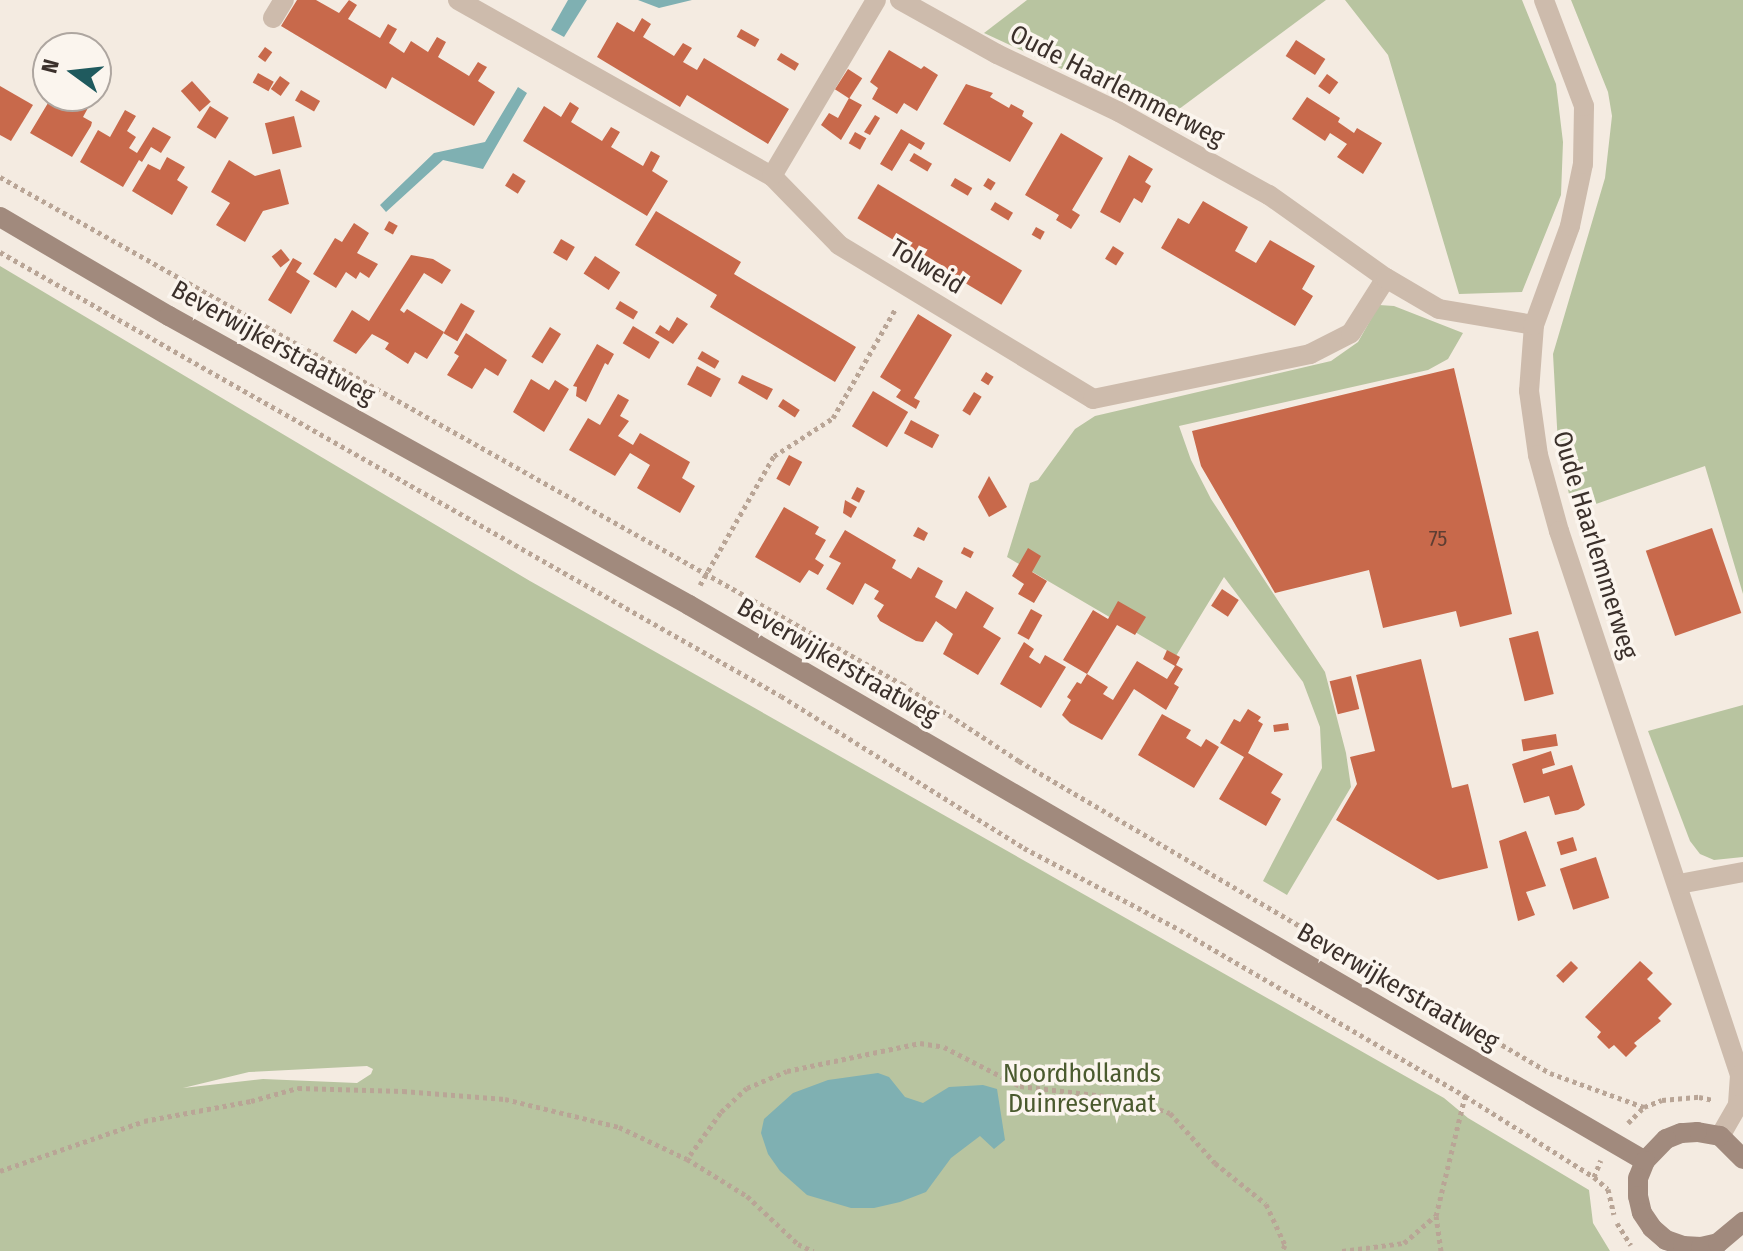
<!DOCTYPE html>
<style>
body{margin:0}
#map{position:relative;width:1743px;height:1251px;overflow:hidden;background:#f4ebe1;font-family:"Fira Sans Condensed",sans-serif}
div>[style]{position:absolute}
.green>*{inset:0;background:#b8c4a0}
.water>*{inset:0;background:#7fb0b2}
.building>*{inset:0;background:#c8694b;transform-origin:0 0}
.path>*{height:5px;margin-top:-2.5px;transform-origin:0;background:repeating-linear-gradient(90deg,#b9a596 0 4px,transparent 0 8px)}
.minor>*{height:20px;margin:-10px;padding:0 10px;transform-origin:10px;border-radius:10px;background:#cdbbac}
.secondary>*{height:20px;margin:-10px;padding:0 10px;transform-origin:10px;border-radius:10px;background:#a18a7d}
span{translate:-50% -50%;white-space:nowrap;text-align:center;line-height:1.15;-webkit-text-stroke:7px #fbf5ee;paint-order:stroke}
.number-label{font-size:22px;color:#5e3e33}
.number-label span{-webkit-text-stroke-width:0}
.street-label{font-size:26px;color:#3b302b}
.park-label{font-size:26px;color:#4a5a2e}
.north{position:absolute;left:32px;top:32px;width:80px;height:80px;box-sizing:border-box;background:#fbf5ee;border:2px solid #aea6a0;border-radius:50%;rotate:285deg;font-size:22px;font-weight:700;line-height:32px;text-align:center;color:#3b302b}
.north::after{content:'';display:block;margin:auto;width:28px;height:36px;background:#1f5a5e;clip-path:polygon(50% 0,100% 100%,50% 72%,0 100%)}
</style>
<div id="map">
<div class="green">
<div style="clip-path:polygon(1027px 0,1326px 0,1167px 118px,984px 33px)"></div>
<div style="clip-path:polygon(1345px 0,1522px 0,1556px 84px,1563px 142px,1561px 195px,1522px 292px,1459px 294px,1388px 55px)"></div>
<div style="clip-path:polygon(1571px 0,1743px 0,1743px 594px,1705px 466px,1573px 512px,1558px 445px,1553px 354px,1605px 178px,1612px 116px,1608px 92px)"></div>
<div style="clip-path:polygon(evenodd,0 266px,530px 581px,1444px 1098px,1468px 1118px,1589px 1190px,1593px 1223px,1610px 1251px,0 1251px,0 266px,367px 1066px,373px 1069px,371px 1074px,357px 1083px,263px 1079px,183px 1088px,249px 1072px,367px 1066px)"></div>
<div style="clip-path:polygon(1379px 305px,1394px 306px,1463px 333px,1448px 359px,1428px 370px,1179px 426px,1191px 460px,1211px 499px,1325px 672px,1346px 753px,1351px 787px,1287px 895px,1263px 881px,1322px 768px,1320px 727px,1303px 682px,1224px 577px,1176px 656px,1007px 557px,1030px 483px,1038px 480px,1075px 429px,1095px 416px,1331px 361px,1358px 342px)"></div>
<div style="clip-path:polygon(1743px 705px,1743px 857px,1714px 860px,1700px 854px,1690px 841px,1648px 731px)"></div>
</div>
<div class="water">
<div style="clip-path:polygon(568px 0,587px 0,564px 37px,551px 30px)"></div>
<div style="clip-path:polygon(638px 0,692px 0,659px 8px)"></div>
<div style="clip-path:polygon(518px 87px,527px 93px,483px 169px,443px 160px,386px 212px,380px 205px,434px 153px,485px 142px)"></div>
<div style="clip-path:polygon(878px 1073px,889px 1077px,905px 1097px,923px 1103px,949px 1087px,983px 1085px,997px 1089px,1005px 1140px,994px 1149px,980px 1136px,951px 1158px,926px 1192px,900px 1202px,874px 1208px,851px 1208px,807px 1195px,780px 1171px,768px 1154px,761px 1133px,764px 1119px,793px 1093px,828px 1080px)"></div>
</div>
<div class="building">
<div style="clip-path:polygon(297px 0,316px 0,339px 13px,349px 0,357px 5px,348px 19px,380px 38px,388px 24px,393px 27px,397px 29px,389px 43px,404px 53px,411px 41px,428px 52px,437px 37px,446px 42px,438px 57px,469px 76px,478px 62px,483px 65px,487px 67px,478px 81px,495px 92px,474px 126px,392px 77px,386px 89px,281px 26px)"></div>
<div style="clip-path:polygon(642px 18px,651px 24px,643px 37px,674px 56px,683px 43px,692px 48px,683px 62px,697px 70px,704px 58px,789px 109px,768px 144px,687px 95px,680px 107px,597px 57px,617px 22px,634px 32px)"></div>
<div style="left:741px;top:29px;width:21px;height:9px;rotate:29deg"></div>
<div style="left:1296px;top:40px;width:35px;height:19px;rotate:33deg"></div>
<div style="left:265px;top:47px;width:9px;height:12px;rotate:36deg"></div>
<div style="clip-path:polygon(889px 50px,921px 69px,924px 66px,938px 75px,917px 111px,904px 103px,897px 114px,872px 99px,878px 88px,870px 82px)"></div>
<div style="left:781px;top:53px;width:21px;height:8px;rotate:31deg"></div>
<div style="left:848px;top:69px;width:17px;height:24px;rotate:33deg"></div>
<div style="left:258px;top:73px;width:18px;height:11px;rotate:29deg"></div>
<div style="left:1327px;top:74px;width:14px;height:15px;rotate:36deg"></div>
<div style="left:280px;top:76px;width:12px;height:16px;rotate:35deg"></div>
<div style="left:192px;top:81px;width:28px;height:15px;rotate:48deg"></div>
<div style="clip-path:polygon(966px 84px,993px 93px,990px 97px,1009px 108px,1011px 104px,1024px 111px,1022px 116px,1033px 123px,1010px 162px,943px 124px)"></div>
<div style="clip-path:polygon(0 86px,33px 105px,11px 141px,0 135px)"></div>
<div style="left:301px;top:90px;width:22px;height:12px;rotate:30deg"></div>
<div style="clip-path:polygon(65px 96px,94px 97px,83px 117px,92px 122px,91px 126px,72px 157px,30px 133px,51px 98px,60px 104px)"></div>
<div style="clip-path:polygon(1307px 97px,1340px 118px,1338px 122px,1354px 133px,1357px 128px,1382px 143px,1363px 174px,1337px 157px,1347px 144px,1330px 133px,1325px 141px,1292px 119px)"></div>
<div style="clip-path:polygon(849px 98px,862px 105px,841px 140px,821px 125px,829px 113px,838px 118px)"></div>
<div style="clip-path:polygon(570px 102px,579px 108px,571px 122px,602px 141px,611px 127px,620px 132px,611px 147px,643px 166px,651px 151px,660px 156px,652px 171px,668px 181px,647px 216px,523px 141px,544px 106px,561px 117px)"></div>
<div style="left:210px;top:106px;width:22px;height:25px;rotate:32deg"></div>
<div style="clip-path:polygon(125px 110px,136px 116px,127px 131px,136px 137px,129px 148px,137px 153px,153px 127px,171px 137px,161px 153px,151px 147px,142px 162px,139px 160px,123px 187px,80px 162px,98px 130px,110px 137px)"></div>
<div style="clip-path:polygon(875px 115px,880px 118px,870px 135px,864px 132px)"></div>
<div style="left:294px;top:116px;width:32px;height:30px;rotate:76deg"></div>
<div style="clip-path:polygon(901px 129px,925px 143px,921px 150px,909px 143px,892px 171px,880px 164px)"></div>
<div style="left:855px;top:132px;width:13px;height:13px;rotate:29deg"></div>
<div style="clip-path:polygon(1061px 133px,1103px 158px,1072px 210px,1080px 215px,1071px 229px,1056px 220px,1059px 215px,1025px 195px)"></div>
<div style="left:914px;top:153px;width:21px;height:9px;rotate:31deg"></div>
<div style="clip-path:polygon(1129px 155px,1153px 169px,1145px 182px,1151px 186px,1142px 203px,1134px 198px,1120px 223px,1100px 212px)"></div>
<div style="clip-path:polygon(167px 157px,185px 167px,177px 180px,188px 187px,172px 215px,132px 191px,148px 164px,160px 170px)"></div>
<div style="clip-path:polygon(229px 160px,255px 176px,280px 169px,289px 204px,263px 211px,245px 242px,216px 225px,230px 203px,211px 192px)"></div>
<div style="left:513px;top:173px;width:15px;height:15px;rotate:32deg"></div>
<div style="left:955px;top:178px;width:20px;height:9px;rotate:30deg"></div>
<div style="left:988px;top:178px;width:9px;height:9px;rotate:32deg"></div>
<div style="left:878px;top:184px;width:168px;height:40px;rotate:31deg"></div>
<div style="clip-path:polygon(1203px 201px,1248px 227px,1235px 251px,1256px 263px,1270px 240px,1315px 266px,1302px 289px,1313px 296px,1295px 326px,1161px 248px,1178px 218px,1189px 224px)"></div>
<div style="left:995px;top:202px;width:21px;height:9px;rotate:31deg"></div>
<div style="clip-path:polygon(656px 211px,741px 262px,734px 274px,856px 347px,835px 382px,710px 307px,717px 295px,635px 245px)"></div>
<div style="left:389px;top:221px;width:10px;height:10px;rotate:29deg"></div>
<div style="clip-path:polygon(354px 223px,369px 233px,357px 253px,378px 264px,369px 278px,360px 272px,356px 279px,346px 272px,336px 288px,313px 274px,335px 238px,342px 242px)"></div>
<div style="left:1036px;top:227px;width:10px;height:9px;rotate:29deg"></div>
<div style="left:561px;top:239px;width:16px;height:16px;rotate:30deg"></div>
<div style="left:1113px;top:246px;width:13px;height:15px;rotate:32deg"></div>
<div style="left:281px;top:249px;width:14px;height:12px;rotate:51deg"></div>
<div style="clip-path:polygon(411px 255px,433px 259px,451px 270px,442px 284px,424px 273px,400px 310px,404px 313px,407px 309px,444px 332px,427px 359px,415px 352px,408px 364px,385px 349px,389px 343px,372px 334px,356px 354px,333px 341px,352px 310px,369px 321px)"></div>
<div style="left:595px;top:256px;width:30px;height:21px;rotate:33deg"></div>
<div style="clip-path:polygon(293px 258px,302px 263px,296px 272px,310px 281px,291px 314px,268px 300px)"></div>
<div style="left:620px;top:301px;width:21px;height:9px;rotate:31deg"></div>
<div style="left:461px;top:303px;width:16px;height:35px;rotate:30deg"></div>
<div style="clip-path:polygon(918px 314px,952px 335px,914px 398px,920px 401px,916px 409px,896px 397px,901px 390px,880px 377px)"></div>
<div style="clip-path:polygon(677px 317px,688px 324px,673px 344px,655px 333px,660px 325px,669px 331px)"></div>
<div style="left:633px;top:326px;width:31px;height:20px;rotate:31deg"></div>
<div style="left:550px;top:327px;width:13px;height:35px;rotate:32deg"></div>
<div style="clip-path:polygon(466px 333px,507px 360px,498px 376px,485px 368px,472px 389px,447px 375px,459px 356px,454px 353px)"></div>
<div style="clip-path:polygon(597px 344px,614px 354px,608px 365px,605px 363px,586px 402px,576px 396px,577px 387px,573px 386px)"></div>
<div style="left:702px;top:351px;width:20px;height:9px;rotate:30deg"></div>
<div style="left:697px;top:366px;width:27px;height:21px;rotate:28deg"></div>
<div style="clip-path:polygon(1454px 368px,1512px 614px,1460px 627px,1456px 611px,1383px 628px,1369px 570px,1275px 593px,1201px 466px,1192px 431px)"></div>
<div style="left:986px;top:372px;width:9px;height:10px;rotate:32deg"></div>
<div style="clip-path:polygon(742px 375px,773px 389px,767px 400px,738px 383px)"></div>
<div style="clip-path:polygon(531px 379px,549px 390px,555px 380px,569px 389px,544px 432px,513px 412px)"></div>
<div style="left:873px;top:391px;width:41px;height:41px;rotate:31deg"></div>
<div style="left:974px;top:392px;width:9px;height:22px;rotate:32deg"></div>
<div style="clip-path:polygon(618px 394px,629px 400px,620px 416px,629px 421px,618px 436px,633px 445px,640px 433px,690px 462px,682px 478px,695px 486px,680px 513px,637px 488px,650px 465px,630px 453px,615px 476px,569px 450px,588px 418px,600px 425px)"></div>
<div style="left:783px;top:399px;width:20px;height:9px;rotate:33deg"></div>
<div style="left:911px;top:420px;width:32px;height:15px;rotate:28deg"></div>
<div style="left:789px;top:455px;width:15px;height:27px;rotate:28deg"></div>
<div style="clip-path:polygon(989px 476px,1007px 507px,989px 517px,978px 497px)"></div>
<div style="left:857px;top:487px;width:9px;height:13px;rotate:27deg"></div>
<div style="clip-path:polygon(845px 500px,857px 507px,851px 518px,843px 513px)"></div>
<div style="clip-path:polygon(784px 507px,819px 527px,815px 534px,826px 540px,815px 559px,824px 565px,818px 575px,809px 570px,800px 583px,755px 557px)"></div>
<div style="clip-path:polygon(918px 527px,928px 533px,924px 541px,913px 536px)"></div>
<div style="left:1712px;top:528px;width:90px;height:70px;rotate:71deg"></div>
<div style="clip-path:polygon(845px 530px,896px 560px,892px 568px,911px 579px,918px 567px,943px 581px,935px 597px,956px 609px,966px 591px,994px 608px,983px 627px,1001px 638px,978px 675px,943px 654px,953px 634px,936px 621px,923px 642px,916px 641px,880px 621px,877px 616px,884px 605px,874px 599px,879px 591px,865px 583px,853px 605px,826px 589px,841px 563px,829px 557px)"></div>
<div style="left:964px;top:547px;width:11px;height:7px;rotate:27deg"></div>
<div style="clip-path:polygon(1028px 548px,1041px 556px,1032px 572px,1047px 581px,1034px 603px,1018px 594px,1024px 584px,1012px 576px)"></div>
<div style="left:1222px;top:589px;width:20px;height:20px;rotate:33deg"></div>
<div style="clip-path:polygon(1118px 601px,1146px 617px,1135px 635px,1117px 625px,1087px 674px,1108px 687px,1103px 694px,1113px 700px,1137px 661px,1167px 679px,1175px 666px,1163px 659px,1167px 650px,1180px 657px,1176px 665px,1183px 669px,1174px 684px,1179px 687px,1166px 710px,1134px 689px,1102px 740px,1070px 723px,1062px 715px,1071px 700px,1067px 697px,1077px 682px,1081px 684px,1087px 674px,1063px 660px,1093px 610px,1108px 619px)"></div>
<div style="left:1031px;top:609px;width:13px;height:28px;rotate:29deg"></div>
<div style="left:1538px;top:631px;width:65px;height:30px;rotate:76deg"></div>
<div style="clip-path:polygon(1024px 642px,1034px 649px,1029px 657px,1040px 664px,1045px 655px,1066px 667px,1041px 708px,1000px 684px)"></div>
<div style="clip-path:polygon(1421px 659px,1452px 788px,1468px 784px,1488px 868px,1438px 880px,1336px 820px,1357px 784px,1350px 757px,1375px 751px,1356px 675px)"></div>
<div style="left:1351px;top:676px;width:34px;height:22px;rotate:76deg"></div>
<div style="clip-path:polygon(1248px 709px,1261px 717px,1258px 721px,1263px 724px,1248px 753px,1283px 774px,1271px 793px,1281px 799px,1266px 826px,1219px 799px,1244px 757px,1220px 743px,1234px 719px,1240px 722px)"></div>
<div style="clip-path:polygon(1162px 714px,1191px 730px,1186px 738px,1201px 747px,1206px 739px,1219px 747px,1194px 788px,1138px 755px)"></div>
<div style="left:1288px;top:723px;width:7px;height:15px;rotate:82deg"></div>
<div style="left:1556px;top:734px;width:12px;height:35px;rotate:81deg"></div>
<div style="clip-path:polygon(1551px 751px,1555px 765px,1542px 769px,1543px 774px,1572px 765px,1585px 805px,1578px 810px,1555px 815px,1549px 796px,1524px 803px,1512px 764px)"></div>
<div style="clip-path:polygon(1526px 831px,1546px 886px,1526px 892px,1535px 915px,1518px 921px,1499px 841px)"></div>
<div style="left:1573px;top:837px;width:14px;height:17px;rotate:73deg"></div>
<div style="left:1596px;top:857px;width:43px;height:38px;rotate:72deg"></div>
<div style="left:1571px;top:961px;width:10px;height:21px;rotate:45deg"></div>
<div style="clip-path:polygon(1640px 961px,1653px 973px,1647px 979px,1672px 1004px,1658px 1018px,1661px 1021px,1634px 1043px,1637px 1046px,1626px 1057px,1614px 1045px,1609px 1049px,1597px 1037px,1601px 1032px,1585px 1017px)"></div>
</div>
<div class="path">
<div style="left:0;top:177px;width:1035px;rotate:29.34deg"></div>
<div style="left:902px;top:684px;width:140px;rotate:33.3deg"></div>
<div style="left:1019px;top:761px;width:616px;rotate:30.44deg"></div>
<div style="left:1550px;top:1073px;width:100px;rotate:19.9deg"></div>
<div style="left:0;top:252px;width:898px;rotate:29.62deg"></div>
<div style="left:781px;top:696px;width:287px;rotate:32deg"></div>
<div style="left:1024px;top:848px;width:176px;rotate:27.7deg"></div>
<div style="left:1180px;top:930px;width:330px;rotate:30.2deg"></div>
<div style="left:1465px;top:1096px;width:152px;rotate:32.1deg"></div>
<div style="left:1594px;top:1177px;width:18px;rotate:41deg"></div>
<div style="left:1608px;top:1189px;width:26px;rotate:77deg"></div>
<div style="left:700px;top:585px;width:149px;rotate:-60.2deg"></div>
<div style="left:774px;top:456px;width:70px;rotate:-32.8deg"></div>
<div style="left:833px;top:418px;width:127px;rotate:-60.2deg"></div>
<div style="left:1628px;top:1123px;width:23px;rotate:-45deg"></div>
<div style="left:1644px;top:1107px;width:19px;rotate:-21deg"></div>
<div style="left:1662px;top:1100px;width:37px;rotate:-5deg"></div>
<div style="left:1699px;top:1097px;width:14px;rotate:12deg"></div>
<div style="left:690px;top:1155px;width:53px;rotate:-54.2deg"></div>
<div style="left:721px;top:1112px;width:35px;rotate:-43deg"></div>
<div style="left:747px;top:1088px;width:43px;rotate:-23deg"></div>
<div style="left:787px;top:1071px;width:136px;rotate:-11.9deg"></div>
<div style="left:920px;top:1043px;width:24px;rotate:9deg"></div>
<div style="left:944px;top:1047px;width:85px;rotate:27.2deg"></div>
<div style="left:1020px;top:1086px;width:110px;rotate:6.8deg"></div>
<div style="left:1129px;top:1099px;width:43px;rotate:18.9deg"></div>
<div style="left:1170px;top:1113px;width:67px;rotate:48deg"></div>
<div style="left:1215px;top:1163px;width:65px;rotate:38.8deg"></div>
<div style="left:1266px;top:1204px;width:45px;rotate:65.1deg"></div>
<div style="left:1285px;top:1245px;width:7px;rotate:117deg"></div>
<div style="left:0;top:1171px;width:152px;rotate:-19.1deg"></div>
<div style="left:144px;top:1121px;width:109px;rotate:-10.6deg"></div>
<div style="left:251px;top:1101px;width:49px;rotate:-15.5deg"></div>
<div style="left:298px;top:1088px;width:105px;rotate:1.6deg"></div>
<div style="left:403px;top:1091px;width:102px;rotate:4.5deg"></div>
<div style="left:505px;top:1099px;width:117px;rotate:13.8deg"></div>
<div style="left:619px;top:1127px;width:75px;rotate:25.2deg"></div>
<div style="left:687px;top:1159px;width:70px;rotate:31.7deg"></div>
<div style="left:747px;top:1196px;width:70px;rotate:43.3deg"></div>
<div style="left:798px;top:1244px;width:17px;rotate:25deg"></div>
<div style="left:1594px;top:1177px;width:18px;rotate:-68deg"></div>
<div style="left:1617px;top:1223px;width:26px;rotate:58deg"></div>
<div style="left:1342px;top:1251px;width:63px;rotate:-7.4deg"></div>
<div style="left:1404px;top:1243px;width:41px;rotate:-41.1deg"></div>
<div style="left:1441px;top:1251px;width:35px;rotate:-98deg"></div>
<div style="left:1436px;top:1216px;width:123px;rotate:-76.4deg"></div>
</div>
<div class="minor">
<div style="left:458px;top:0;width:360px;rotate:29.3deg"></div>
<div style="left:772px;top:176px;width:96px;rotate:45.8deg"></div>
<div style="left:839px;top:245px;width:297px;rotate:31.2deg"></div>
<div style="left:1093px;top:399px;width:222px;rotate:-11.7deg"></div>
<div style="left:1310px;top:354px;width:46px;rotate:-27.1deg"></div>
<div style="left:1351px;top:333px;width:65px;rotate:-57.5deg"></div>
<div style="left:900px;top:0;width:111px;rotate:29.1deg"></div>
<div style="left:997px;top:54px;width:135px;rotate:25.4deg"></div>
<div style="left:1119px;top:112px;width:171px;rotate:29deg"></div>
<div style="left:1269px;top:195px;width:143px;rotate:35.4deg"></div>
<div style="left:1386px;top:278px;width:61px;rotate:30.3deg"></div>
<div style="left:1439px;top:309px;width:96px;rotate:9.6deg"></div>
<div style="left:1534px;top:325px;width:66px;rotate:94.3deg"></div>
<div style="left:1529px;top:391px;width:65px;rotate:82deg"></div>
<div style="left:1538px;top:455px;width:79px;rotate:74.6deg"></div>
<div style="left:1559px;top:531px;width:573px;rotate:71.6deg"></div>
<div style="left:1740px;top:1075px;width:30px;rotate:94deg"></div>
<div style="left:1738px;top:1105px;width:36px;rotate:120deg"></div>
<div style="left:273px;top:18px;width:21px;rotate:-59deg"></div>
<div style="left:772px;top:176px;width:204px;rotate:-59.4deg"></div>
<div style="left:1534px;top:325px;width:105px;rotate:-70deg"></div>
<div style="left:1570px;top:226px;width:63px;rotate:-78.2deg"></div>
<div style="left:1583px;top:164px;width:58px;rotate:-89deg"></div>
<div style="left:1584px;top:106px;width:113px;rotate:-110.7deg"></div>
<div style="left:1679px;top:884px;width:65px;rotate:-10.6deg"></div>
</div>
<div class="secondary">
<div style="left:0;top:217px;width:196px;rotate:30.4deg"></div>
<div style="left:169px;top:316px;width:595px;rotate:29.06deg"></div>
<div style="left:689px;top:605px;width:1106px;rotate:30.18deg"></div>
<div style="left:1743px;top:1159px;width:33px;rotate:-135deg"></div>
<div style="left:1720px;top:1136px;width:23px;rotate:-170deg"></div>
<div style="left:1697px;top:1132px;width:16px;rotate:176deg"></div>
<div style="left:1681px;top:1133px;width:16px;rotate:158deg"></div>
<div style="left:1666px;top:1139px;width:30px;rotate:134deg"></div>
<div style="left:1645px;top:1161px;width:18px;rotate:112deg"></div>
<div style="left:1638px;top:1178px;width:18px;rotate:90deg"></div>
<div style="left:1638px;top:1196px;width:17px;rotate:77deg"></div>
<div style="left:1642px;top:1213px;width:18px;rotate:56deg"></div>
<div style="left:1652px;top:1228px;width:18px;rotate:41deg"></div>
<div style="left:1666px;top:1240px;width:18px;rotate:19deg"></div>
<div style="left:1683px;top:1246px;width:18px;rotate:3deg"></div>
<div style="left:1701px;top:1247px;width:17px;rotate:-13deg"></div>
<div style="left:1718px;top:1243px;width:33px;rotate:-40deg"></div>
</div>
<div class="number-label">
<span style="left:1438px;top:539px">75</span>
</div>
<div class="street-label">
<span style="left:1117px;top:86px;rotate:27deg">Oude Haarlemmerweg</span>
<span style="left:927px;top:267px;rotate:31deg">Tolweid</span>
<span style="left:273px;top:343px;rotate:29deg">Beverwijkerstraatweg</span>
<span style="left:1595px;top:545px;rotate:73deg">Oude Haarlemmerweg</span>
<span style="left:838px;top:662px;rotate:30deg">Beverwijkerstraatweg</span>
<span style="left:1398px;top:987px;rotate:30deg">Beverwijkerstraatweg</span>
</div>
<div class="park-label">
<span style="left:1082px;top:1089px">Noordhollands<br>Duinreservaat</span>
</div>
<div class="north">N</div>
</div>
